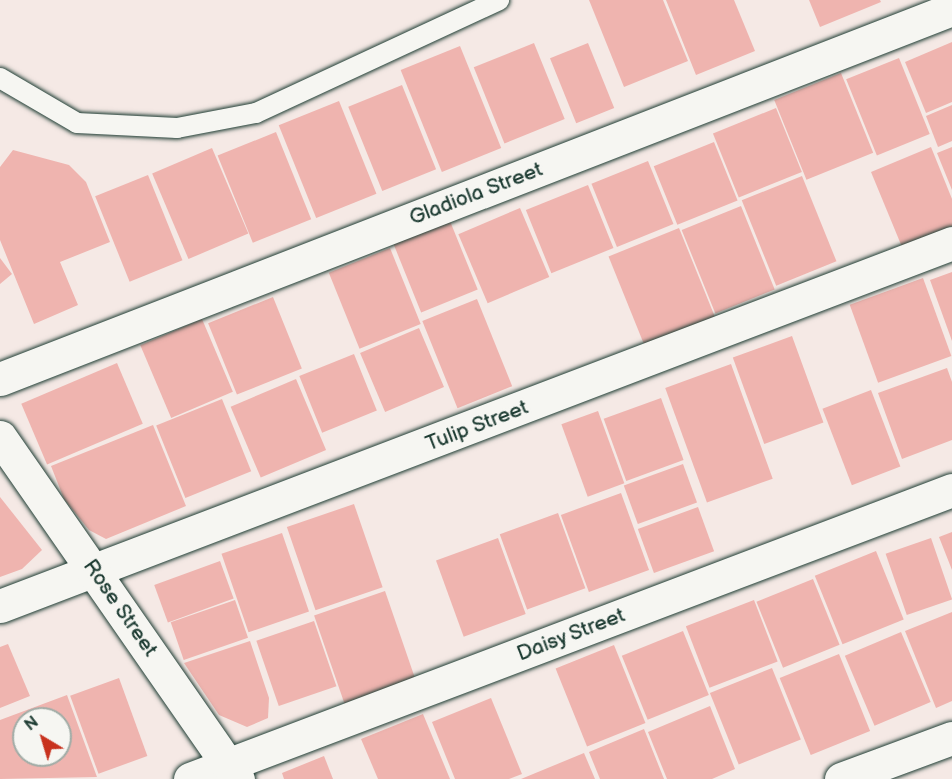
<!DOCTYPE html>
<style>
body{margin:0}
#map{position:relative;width:952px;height:779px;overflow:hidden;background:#f5e9e5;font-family:"Balsamiq Sans",sans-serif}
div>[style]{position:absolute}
.building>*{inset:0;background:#efb4af;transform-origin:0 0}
.roads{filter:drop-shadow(0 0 2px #1f3d34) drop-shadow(0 0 2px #1f3d34)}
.service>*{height:20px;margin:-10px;padding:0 10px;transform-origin:10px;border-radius:10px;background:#f6f6f2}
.minor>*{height:33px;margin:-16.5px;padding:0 16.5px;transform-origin:16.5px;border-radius:16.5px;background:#f6f6f2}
.tertiary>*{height:33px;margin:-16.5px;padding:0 16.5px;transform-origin:16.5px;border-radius:16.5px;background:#f6f6f2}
span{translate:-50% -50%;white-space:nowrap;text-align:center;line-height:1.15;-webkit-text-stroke:4.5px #f6f6f2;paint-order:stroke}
.street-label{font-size:21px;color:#1f3d34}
.north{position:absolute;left:12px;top:707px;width:60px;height:60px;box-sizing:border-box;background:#f6f6f2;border:2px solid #a0aca6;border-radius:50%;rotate:322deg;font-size:16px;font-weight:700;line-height:24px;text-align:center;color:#1f3d34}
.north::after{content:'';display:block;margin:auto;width:21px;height:27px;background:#c8321e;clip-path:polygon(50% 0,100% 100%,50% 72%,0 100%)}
</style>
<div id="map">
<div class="building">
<div style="clip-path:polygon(589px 0,663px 0,688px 61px,624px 87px)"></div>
<div style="clip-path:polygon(666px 0,734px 0,755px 51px,696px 75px)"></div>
<div style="clip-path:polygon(809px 0,880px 0,881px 2px,820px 27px)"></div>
<div style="clip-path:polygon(952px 42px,952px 102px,926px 113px,905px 62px)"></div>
<div style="left:534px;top:43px;width:82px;height:65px;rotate:68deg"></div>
<div style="left:588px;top:43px;width:70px;height:41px;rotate:68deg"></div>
<div style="left:460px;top:46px;width:110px;height:64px;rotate:68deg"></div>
<div style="left:899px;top:58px;width:82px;height:57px;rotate:68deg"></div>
<div style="left:841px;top:73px;width:86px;height:72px;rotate:68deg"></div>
<div style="left:402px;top:85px;width:91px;height:58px;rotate:68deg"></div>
<div style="left:339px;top:101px;width:100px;height:65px;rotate:68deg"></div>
<div style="clip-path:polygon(952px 105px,952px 141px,938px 147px,926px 116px)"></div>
<div style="left:776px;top:108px;width:69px;height:68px;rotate:68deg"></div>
<div style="left:276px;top:132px;width:94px;height:63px;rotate:68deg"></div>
<div style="left:714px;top:142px;width:63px;height:65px;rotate:68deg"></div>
<div style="clip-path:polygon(931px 147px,952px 199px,952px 226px,902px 247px,871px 172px)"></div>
<div style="clip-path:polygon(952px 147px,952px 190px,937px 153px)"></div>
<div style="left:212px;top:148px;width:93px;height:65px;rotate:67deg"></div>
<div style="clip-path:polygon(13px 150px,69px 165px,86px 182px,110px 242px,60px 262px,78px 305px,34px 324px,0 240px,0 167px)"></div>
<div style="left:648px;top:161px;width:68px;height:61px;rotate:68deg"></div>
<div style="left:148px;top:175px;width:92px;height:57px;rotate:68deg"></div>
<div style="left:802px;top:176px;width:92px;height:65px;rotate:68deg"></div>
<div style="left:588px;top:185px;width:68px;height:67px;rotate:68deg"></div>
<div style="left:741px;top:206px;width:90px;height:64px;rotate:68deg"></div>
<div style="left:520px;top:208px;width:75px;height:67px;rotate:67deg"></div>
<div style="left:450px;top:221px;width:74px;height:61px;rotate:68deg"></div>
<div style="left:679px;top:228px;width:96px;height:76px;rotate:68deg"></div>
<div style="left:390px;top:248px;width:82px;height:66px;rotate:68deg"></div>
<div style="clip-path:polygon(0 258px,12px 274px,0 284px)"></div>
<div style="clip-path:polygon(952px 272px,952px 341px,930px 280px)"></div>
<div style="left:923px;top:278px;width:83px;height:78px;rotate:70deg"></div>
<div style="left:273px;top:297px;width:77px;height:70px;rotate:68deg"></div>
<div style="left:477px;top:299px;width:94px;height:59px;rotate:68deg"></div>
<div style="left:202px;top:319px;width:79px;height:67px;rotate:67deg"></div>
<div style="left:419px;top:328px;width:64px;height:64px;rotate:67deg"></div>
<div style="left:792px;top:336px;width:92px;height:63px;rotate:70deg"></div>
<div style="left:354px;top:354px;width:61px;height:59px;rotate:68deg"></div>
<div style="left:117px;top:363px;width:66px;height:104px;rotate:67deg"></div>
<div style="left:731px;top:364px;width:122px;height:70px;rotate:70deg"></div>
<div style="clip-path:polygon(947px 368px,952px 382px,952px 440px,902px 459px,878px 393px)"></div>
<div style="left:296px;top:379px;width:77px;height:71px;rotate:67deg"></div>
<div style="left:871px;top:390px;width:82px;height:52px;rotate:69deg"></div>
<div style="left:661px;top:398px;width:66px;height:61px;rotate:70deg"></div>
<div style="left:222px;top:399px;width:78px;height:71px;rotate:68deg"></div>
<div style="left:598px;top:411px;width:77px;height:39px;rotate:70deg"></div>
<div style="clip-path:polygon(153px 425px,186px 506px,106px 539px,89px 530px,64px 499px,51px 466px)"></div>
<div style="left:683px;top:464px;width:41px;height:63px;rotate:70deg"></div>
<div style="left:621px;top:493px;width:82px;height:64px;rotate:70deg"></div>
<div style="clip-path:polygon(0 497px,42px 550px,22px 569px,0 577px)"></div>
<div style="left:354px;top:504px;width:88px;height:71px;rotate:71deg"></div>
<div style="left:698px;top:507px;width:47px;height:64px;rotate:70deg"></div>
<div style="left:558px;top:513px;width:80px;height:62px;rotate:70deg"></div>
<div style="clip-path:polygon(952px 532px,952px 570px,939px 537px)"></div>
<div style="left:282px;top:533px;width:83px;height:64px;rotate:71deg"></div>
<div style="left:498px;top:538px;width:81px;height:66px;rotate:70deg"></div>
<div style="left:931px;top:538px;width:65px;height:48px;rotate:71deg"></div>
<div style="left:876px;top:551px;width:74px;height:66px;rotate:68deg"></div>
<div style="left:220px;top:561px;width:40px;height:70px;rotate:70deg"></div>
<div style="left:813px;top:579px;width:71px;height:61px;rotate:68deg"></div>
<div style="left:385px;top:591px;width:93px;height:75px;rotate:71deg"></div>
<div style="left:235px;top:600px;width:40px;height:68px;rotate:71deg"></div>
<div style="left:754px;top:600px;width:66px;height:73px;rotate:69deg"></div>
<div style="clip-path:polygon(952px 612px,952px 701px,936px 708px,905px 631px)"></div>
<div style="left:314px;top:621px;width:69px;height:61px;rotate:71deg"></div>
<div style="left:683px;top:631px;width:69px;height:66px;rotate:68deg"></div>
<div style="left:901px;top:632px;width:76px;height:61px;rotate:67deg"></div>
<div style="clip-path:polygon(250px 641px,269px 698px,268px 718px,247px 727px,219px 715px,184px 663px)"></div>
<div style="clip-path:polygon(8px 644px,30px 696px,0 708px,0 647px)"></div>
<div style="left:614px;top:645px;width:84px;height:63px;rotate:68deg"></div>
<div style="left:839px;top:654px;width:83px;height:64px;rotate:68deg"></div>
<div style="left:772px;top:668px;width:77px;height:67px;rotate:68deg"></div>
<div style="left:119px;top:678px;width:83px;height:52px;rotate:70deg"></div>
<div style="clip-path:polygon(evenodd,67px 695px,97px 777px,0 779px,0 720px,67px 695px,24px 719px,60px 719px,60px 755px,24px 755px,24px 719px)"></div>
<div style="clip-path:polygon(491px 698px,522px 774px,509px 779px,455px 779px,432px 722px)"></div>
<div style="clip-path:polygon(710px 706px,735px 769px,712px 779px,667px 779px,648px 732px)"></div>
<div style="clip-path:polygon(423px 714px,450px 779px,378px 779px,361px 739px)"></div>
<div style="clip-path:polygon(644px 729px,664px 779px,600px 779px,589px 752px)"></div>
<div style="clip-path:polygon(584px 753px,595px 779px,521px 779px)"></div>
<div style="clip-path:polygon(324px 756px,333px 779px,284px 779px,282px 773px)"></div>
</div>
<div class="roads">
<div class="service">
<div style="left:0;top:78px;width:89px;rotate:30.3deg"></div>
<div style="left:77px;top:123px;width:100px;rotate:2.9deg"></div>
<div style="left:177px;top:128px;width:80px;rotate:-10.8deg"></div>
<div style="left:256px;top:113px;width:268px;rotate:-24.9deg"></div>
</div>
<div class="minor">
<div style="left:0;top:379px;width:1021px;rotate:-21.24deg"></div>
<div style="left:0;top:606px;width:1019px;rotate:-20.87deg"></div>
<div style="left:190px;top:779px;width:815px;rotate:-20.77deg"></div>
<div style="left:841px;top:779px;width:118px;rotate:-20.3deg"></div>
</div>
<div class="tertiary">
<div style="left:0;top:437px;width:417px;rotate:55.2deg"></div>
</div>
</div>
<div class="street-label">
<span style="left:476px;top:194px;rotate:-21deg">Gladiola Street</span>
<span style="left:477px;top:426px;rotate:-21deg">Tulip Street</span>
<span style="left:120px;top:608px;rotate:55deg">Rose Street</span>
<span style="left:571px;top:635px;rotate:-21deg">Daisy Street</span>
</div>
<div class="north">N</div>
</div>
